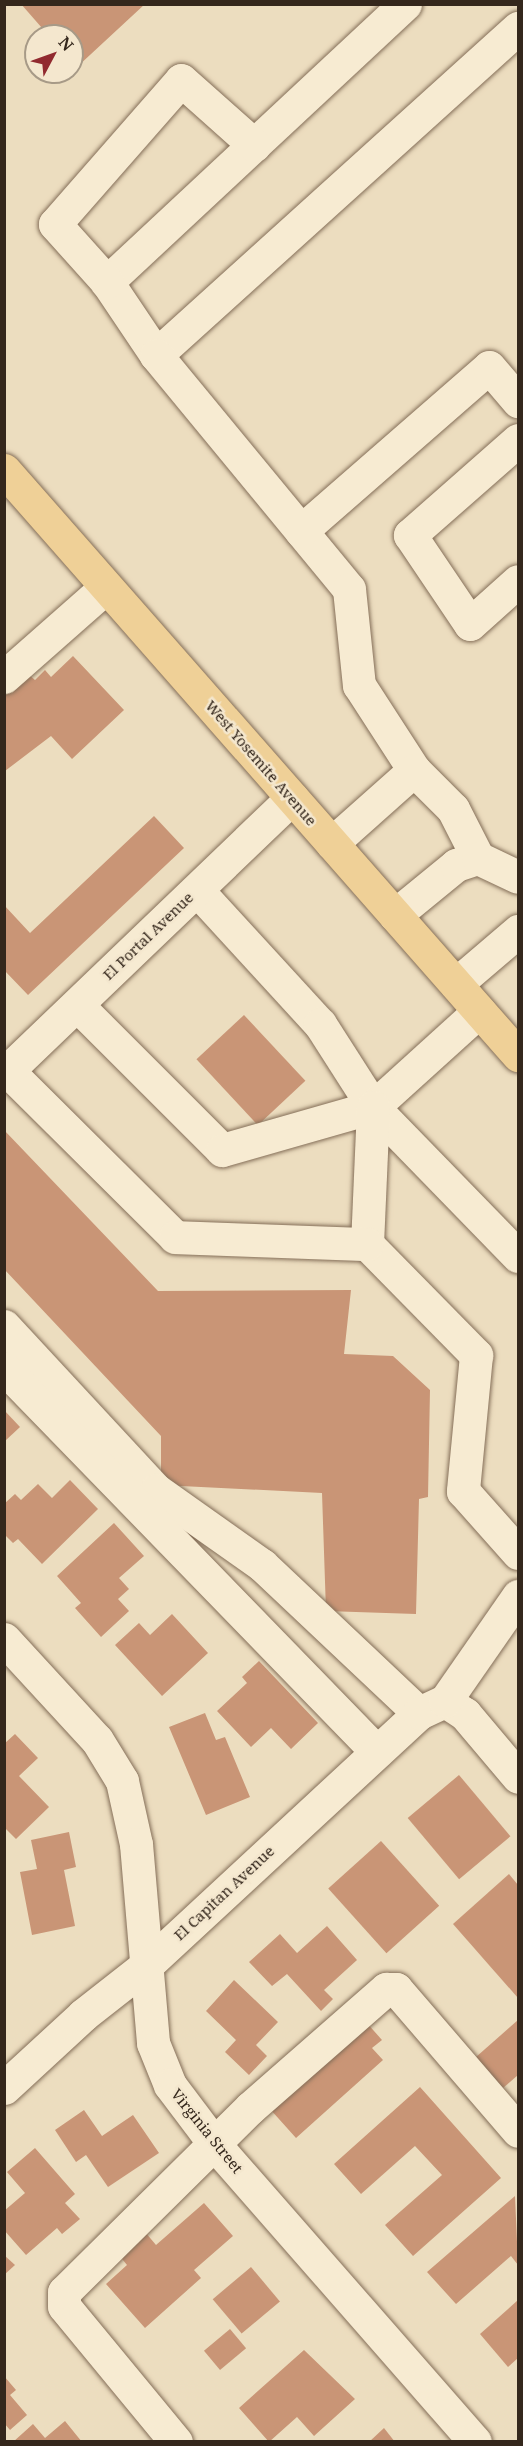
<!DOCTYPE html>
<style>
body{margin:0}
#map{position:relative;width:523px;height:2446px;overflow:hidden;background:#ecddbf;font-family:"Noto Serif",serif}
div>[style]{position:absolute}
.building>*{inset:0;background:#c99576;transform-origin:0 0}
.roads{filter:drop-shadow(0 0 2px #846e58) drop-shadow(0 0 2px #846e58)}
.minor>*{height:33px;margin:-16.5px;padding:0 16.5px;transform-origin:16.5px;border-radius:16.5px;background:#f7ebd2}
.major>*{height:33px;margin:-16.5px;padding:0 16.5px;transform-origin:16.5px;border-radius:16.5px;background:#efd097}
span{translate:-50% -50%;white-space:nowrap;text-align:center;line-height:1.15;-webkit-text-stroke:5px #f4e7ce;paint-order:stroke}
.street-label{font-size:15px;color:#34271c}
.frame{position:absolute;inset:0;border:6px solid #34271c;pointer-events:none}
.north{position:absolute;left:24px;top:24px;width:60px;height:60px;box-sizing:border-box;background:#f4e7ce;border:2px solid #a79a87;border-radius:50%;rotate:49deg;font-size:16px;font-weight:700;line-height:24px;text-align:center;color:#34271c}
.north::after{content:'';display:block;margin:auto;width:21px;height:27px;background:#912a2f;clip-path:polygon(50% 0,100% 100%,50% 72%,0 100%)}
</style>
<div id="map">
<div class="building">
<div style="clip-path:polygon(21px 4px,145px 4px,77px 67px,72px 61px,72px 36px,49px 36px)"></div>
<div style="clip-path:polygon(73px 656px,124px 710px,72px 759px,51px 736px,5px 771px,5px 696px,28px 674px,35px 680px,45px 670px,51px 677px)"></div>
<div style="clip-path:polygon(154px 816px,184px 848px,28px 995px,4px 970px,4px 905px,30px 933px)"></div>
<div style="left:244px;top:1015px;width:90px;height:65px;rotate:47deg"></div>
<div style="clip-path:polygon(4px 1130px,158px 1291px,351px 1290px,344px 1354px,393px 1356px,430px 1390px,428px 1497px,419px 1499px,416px 1614px,326px 1611px,322px 1493px,161px 1485px,161px 1436px,4px 1269px)"></div>
<div style="clip-path:polygon(4px 1410px,20px 1427px,4px 1442px)"></div>
<div style="clip-path:polygon(70px 1480px,98px 1509px,42px 1564px,18px 1539px,13px 1543px,4px 1534px,4px 1504px,15px 1494px,21px 1500px,38px 1484px,52px 1498px)"></div>
<div style="clip-path:polygon(114px 1523px,144px 1556px,119px 1578px,129px 1589px,118px 1599px,129px 1611px,101px 1637px,75px 1608px,81px 1603px,57px 1576px)"></div>
<div style="clip-path:polygon(172px 1614px,208px 1653px,162px 1696px,115px 1645px,139px 1623px,150px 1635px)"></div>
<div style="clip-path:polygon(259px 1661px,318px 1723px,291px 1749px,271px 1728px,251px 1747px,217px 1711px,247px 1683px,242px 1677px)"></div>
<div style="clip-path:polygon(205px 1713px,216px 1740px,225px 1737px,250px 1797px,206px 1815px,169px 1727px)"></div>
<div style="clip-path:polygon(15px 1734px,38px 1758px,19px 1776px,49px 1807px,16px 1839px,4px 1827px,4px 1744px)"></div>
<div style="left:459px;top:1775px;width:80px;height:67px;rotate:50deg"></div>
<div style="clip-path:polygon(69px 1832px,76px 1867px,64px 1870px,75px 1926px,32px 1935px,20px 1872px,37px 1869px,31px 1840px)"></div>
<div style="left:381px;top:1841px;width:87px;height:71px;rotate:48deg"></div>
<div style="clip-path:polygon(509px 1874px,518px 1885px,518px 1998px,453px 1924px)"></div>
<div style="clip-path:polygon(327px 1926px,357px 1960px,324px 1990px,333px 1999px,321px 2011px,287px 1974px,272px 1986px,249px 1962px,280px 1934px,297px 1953px)"></div>
<div style="clip-path:polygon(234px 1980px,278px 2022px,256px 2045px,267px 2056px,249px 2075px,225px 2052px,236px 2040px,206px 2011px)"></div>
<div style="clip-path:polygon(518px 2020px,518px 2075px,503px 2088px,476px 2057px)"></div>
<div style="clip-path:polygon(366px 2022px,382px 2040px,372px 2048px,383px 2060px,296px 2138px,270px 2109px)"></div>
<div style="clip-path:polygon(420px 2087px,501px 2178px,413px 2256px,385px 2225px,442px 2175px,415px 2146px,361px 2194px,334px 2164px)"></div>
<div style="clip-path:polygon(84px 2110px,102px 2136px,133px 2115px,159px 2153px,108px 2187px,86px 2155px,76px 2162px,55px 2130px)"></div>
<div style="clip-path:polygon(35px 2148px,75px 2194px,65px 2203px,80px 2219px,62px 2234px,57px 2228px,26px 2255px,4px 2230px,4px 2211px,25px 2193px,7px 2172px)"></div>
<div style="clip-path:polygon(515px 2196px,518px 2265px,511px 2256px,456px 2304px,427px 2272px)"></div>
<div style="clip-path:polygon(204px 2203px,233px 2236px,194px 2270px,201px 2278px,145px 2328px,106px 2284px,127px 2265px,114px 2249px,140px 2226px,156px 2245px)"></div>
<div style="clip-path:polygon(4px 2255px,15px 2265px,4px 2275px)"></div>
<div style="left:251px;top:2267px;width:45px;height:50px;rotate:50deg"></div>
<div style="clip-path:polygon(518px 2300px,518px 2358px,508px 2367px,480px 2334px)"></div>
<div style="left:230px;top:2329px;width:25px;height:34px;rotate:50deg"></div>
<div style="clip-path:polygon(304px 2350px,355px 2399px,314px 2436px,297px 2417px,269px 2442px,239px 2408px)"></div>
<div style="clip-path:polygon(4px 2376px,16px 2390px,10px 2395px,27px 2415px,10px 2430px,4px 2423px)"></div>
<div style="clip-path:polygon(65px 2421px,82px 2442px,13px 2442px,33px 2424px,45px 2438px)"></div>
<div style="clip-path:polygon(384px 2428px,395px 2442px,369px 2442px)"></div>
</div>
<div class="roads">
<div class="minor">
<div style="left:405px;top:4px;width:408px;rotate:137deg"></div>
<div style="left:107px;top:282px;width:88px;rotate:56.1deg"></div>
<div style="left:156px;top:355px;width:488px;rotate:-42.1deg"></div>
<div style="left:107px;top:282px;width:78px;rotate:-131.9deg"></div>
<div style="left:55px;top:224px;width:191px;rotate:-48.8deg"></div>
<div style="left:181px;top:80px;width:98px;rotate:41.7deg"></div>
<div style="left:156px;top:355px;width:303px;rotate:50.5deg"></div>
<div style="left:349px;top:589px;width:97px;rotate:84.1deg"></div>
<div style="left:359px;top:685px;width:101px;rotate:57.1deg"></div>
<div style="left:414px;top:770px;width:110px;rotate:138.3deg"></div>
<div style="left:518px;top:440px;width:144px;rotate:138.7deg"></div>
<div style="left:410px;top:535px;width:107px;rotate:56deg"></div>
<div style="left:470px;top:624px;width:64px;rotate:-41.9deg"></div>
<div style="left:301px;top:531px;width:249px;rotate:-41.1deg"></div>
<div style="left:489px;top:367px;width:45px;rotate:49.5deg"></div>
<div style="left:4px;top:677px;width:136px;rotate:-41.4deg"></div>
<div style="left:414px;top:770px;width:55px;rotate:45deg"></div>
<div style="left:453px;top:809px;width:55px;rotate:63deg"></div>
<div style="left:197px;top:890px;width:182px;rotate:47.5deg"></div>
<div style="left:320px;top:1024px;width:98px;rotate:57.4deg"></div>
<div style="left:373px;top:1107px;width:208px;rotate:45.8deg"></div>
<div style="left:395px;top:915px;width:79px;rotate:-39.3deg"></div>
<div style="left:456px;top:865px;width:23px;rotate:-18deg"></div>
<div style="left:478px;top:858px;width:44px;rotate:25.4deg"></div>
<div style="left:456px;top:984px;width:82px;rotate:-40.5deg"></div>
<div style="left:77px;top:1005px;width:205px;rotate:45deg"></div>
<div style="left:222px;top:1150px;width:157px;rotate:-15.9deg"></div>
<div style="left:479px;top:1011px;width:143px;rotate:137.8deg"></div>
<div style="left:373px;top:1107px;width:137px;rotate:92.5deg"></div>
<div style="left:367px;top:1244px;width:156px;rotate:45.5deg"></div>
<div style="left:476px;top:1355px;width:137px;rotate:95.5deg"></div>
<div style="left:463px;top:1491px;width:83px;rotate:48.4deg"></div>
<div style="left:8px;top:1071px;width:235px;rotate:44.8deg"></div>
<div style="left:175px;top:1237px;width:192px;rotate:2.1deg"></div>
<div style="left:4px;top:1074px;width:399px;rotate:-43.8deg"></div>
<div style="left:4px;top:1326px;width:224px;rotate:47.2deg"></div>
<div style="left:156px;top:1490px;width:130px;rotate:35.3deg"></div>
<div style="left:262px;top:1565px;width:216px;rotate:43.3deg"></div>
<div style="left:4px;top:1368px;width:535px;rotate:45.83deg"></div>
<div style="left:4px;top:1639px;width:137px;rotate:47.4deg"></div>
<div style="left:97px;top:1740px;width:48px;rotate:58.6deg"></div>
<div style="left:122px;top:1781px;width:65px;rotate:77.5deg"></div>
<div style="left:136px;top:1844px;width:200px;rotate:85.1deg"></div>
<div style="left:153px;top:2043px;width:45px;rotate:68deg"></div>
<div style="left:170px;top:2085px;width:76px;rotate:53deg"></div>
<div style="left:216px;top:2146px;width:393px;rotate:48.8deg"></div>
<div style="left:445px;top:1701px;width:24px;rotate:33deg"></div>
<div style="left:465px;top:1714px;width:82px;rotate:49.9deg"></div>
<div style="left:4px;top:2088px;width:108px;rotate:-42.7deg"></div>
<div style="left:83px;top:2015px;width:83px;rotate:-38.1deg"></div>
<div style="left:148px;top:1964px;width:369px;rotate:-42.8deg"></div>
<div style="left:419px;top:1713px;width:29px;rotate:-25deg"></div>
<div style="left:445px;top:1701px;width:128px;rotate:-55.2deg"></div>
<div style="left:176px;top:2442px;width:176px;rotate:-129.5deg"></div>
<div style="left:64px;top:2306px;width:14px;rotate:-90deg"></div>
<div style="left:64px;top:2292px;width:262px;rotate:-44.7deg"></div>
<div style="left:250px;top:2108px;width:181px;rotate:-41.2deg"></div>
<div style="left:386px;top:1989px;width:10px"></div>
<div style="left:396px;top:1989px;width:187px;rotate:49.3deg"></div>
</div>
<div class="major">
<div style="left:4px;top:470px;width:779px;rotate:48.7deg"></div>
</div>
</div>
<div class="street-label">
<span style="left:261px;top:763px;rotate:49deg">West Yosemite Avenue</span>
<span style="left:148px;top:936px;rotate:-44deg">El Portal Avenue</span>
<span style="left:224px;top:1893px;rotate:-43deg">El Capitan Avenue</span>
<span style="left:207px;top:2131px;rotate:51deg">Virginia Street</span>
</div>
<div class="frame"></div>
<div class="north">N</div>
</div>
